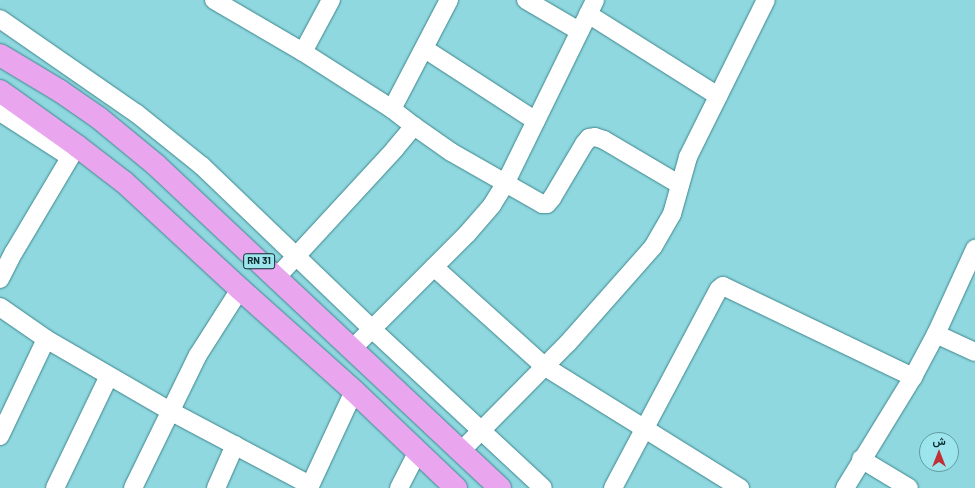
<!DOCTYPE html>
<meta charset="utf-8">
<style>
body{margin:0}
#map{position:relative;width:975px;height:488px;overflow:hidden;background:#90d8df;font-family:Barlow,Vazirmatn,sans-serif}
div>[style]{position:absolute}
.roads{filter:drop-shadow(0 0 1px #3e868d) drop-shadow(0 0 1px #3e868d)}
.street>*{height:18px;margin:-9px;padding:0 9px;transform-origin:9px;border-radius:9px;background:#fff}
.highway>*{height:22px;margin:-11px;padding:0 11px;transform-origin:11px;border-radius:11px;background:#e9a6ef}
span{translate:-50% -50%;white-space:nowrap;text-align:center;line-height:1.15;-webkit-text-stroke:4px #9ce5ec;paint-order:stroke}
.shield-label span{padding:1px 3px;background:#9ce5ec;border:1px solid;border-radius:3px;-webkit-text-stroke-width:0}
.shield-label{font-size:10px;color:#0c2b2e;font-weight:700}
.north{position:absolute;left:919px;top:432px;width:40px;height:40px;box-sizing:border-box;background:#9ce5ec;border:1px solid #629ba0;border-radius:50%;rotate:0deg;font-size:11px;font-weight:700;line-height:16px;text-align:center;color:#0c2b2e}
.north::after{content:'';display:block;margin:auto;width:14px;height:18px;background:#c03036;clip-path:polygon(50% 0,100% 100%,50% 72%,0 100%)}
</style>
<div id="map">
<div class="roads">
<div class="street">
<div style="left:214px;top:0;width:103px;rotate:30.3deg"></div>
<div style="left:303px;top:52px;width:106px;rotate:32.6deg"></div>
<div style="left:392px;top:109px;width:28px;rotate:38deg"></div>
<div style="left:414px;top:126px;width:30px;rotate:130deg"></div>
<div style="left:395px;top:149px;width:174px;rotate:132.7deg"></div>
<div style="left:526px;top:0;width:61px;rotate:30.3deg"></div>
<div style="left:588px;top:14px;width:154px;rotate:32.2deg"></div>
<div style="left:0;top:19px;width:165px;rotate:34.7deg"></div>
<div style="left:136px;top:113px;width:85px;rotate:38.8deg"></div>
<div style="left:202px;top:166px;width:236px;rotate:43.8deg"></div>
<div style="left:372px;top:329px;width:233px;rotate:42.9deg"></div>
<div style="left:425px;top:49px;width:132px;rotate:33deg"></div>
<div style="left:303px;top:52px;width:59px;rotate:-61.7deg"></div>
<div style="left:392px;top:109px;width:123px;rotate:-62.4deg"></div>
<div style="left:0;top:112px;width:83px;rotate:32.7deg"></div>
<div style="left:414px;top:126px;width:45px;rotate:35.1deg"></div>
<div style="left:451px;top:152px;width:105px;rotate:29.7deg"></div>
<div style="left:542px;top:204px;width:5px"></div>
<div style="left:547px;top:204px;width:8px;rotate:-50deg"></div>
<div style="left:552px;top:198px;width:63px;rotate:-59.3deg"></div>
<div style="left:584px;top:144px;width:8px;rotate:-50deg"></div>
<div style="left:589px;top:138px;width:6px;rotate:-9deg"></div>
<div style="left:595px;top:137px;width:9px;rotate:18deg"></div>
<div style="left:604px;top:140px;width:88px;rotate:30.6deg"></div>
<div style="left:434px;top:267px;width:148px;rotate:42deg"></div>
<div style="left:544px;top:366px;width:231px;rotate:31.9deg"></div>
<div style="left:0;top:279px;width:30px;rotate:-63deg"></div>
<div style="left:14px;top:252px;width:123px;rotate:-59.3deg"></div>
<div style="left:0;top:307px;width:56px;rotate:34.8deg"></div>
<div style="left:936px;top:334px;width:43px;rotate:24.8deg"></div>
<div style="left:353px;top:348px;width:161px;rotate:-45deg"></div>
<div style="left:467px;top:234px;width:38px;rotate:-49deg"></div>
<div style="left:492px;top:205px;width:25px;rotate:-58deg"></div>
<div style="left:505px;top:184px;width:205px;rotate:-63.9deg"></div>
<div style="left:0;top:436px;width:107px;rotate:-64.6deg"></div>
<div style="left:46px;top:339px;width:143px;rotate:30.1deg"></div>
<div style="left:170px;top:411px;width:158px;rotate:27.9deg"></div>
<div style="left:460px;top:452px;width:153px;rotate:-45.3deg"></div>
<div style="left:568px;top:343px;width:128px;rotate:-48.5deg"></div>
<div style="left:653px;top:247px;width:38px;rotate:-60deg"></div>
<div style="left:672px;top:214px;width:59px;rotate:-74.3deg"></div>
<div style="left:688px;top:157px;width:175px;rotate:-63.6deg"></div>
<div style="left:861px;top:459px;width:56px;rotate:31.1deg"></div>
<div style="left:55px;top:488px;width:124px;rotate:-64.3deg"></div>
<div style="left:133px;top:488px;width:148px;rotate:-64deg"></div>
<div style="left:198px;top:355px;width:78px;rotate:-57.5deg"></div>
<div style="left:216px;top:488px;width:47px;rotate:-66.2deg"></div>
<div style="left:309px;top:488px;width:107px;rotate:-65.1deg"></div>
<div style="left:399px;top:488px;width:42px;rotate:-62.8deg"></div>
<div style="left:613px;top:488px;width:225px;rotate:-62deg"></div>
<div style="left:719px;top:289px;width:5px;rotate:-37deg"></div>
<div style="left:723px;top:286px;width:211px;rotate:25.6deg"></div>
<div style="left:845px;top:488px;width:130px;rotate:-58.5deg"></div>
<div style="left:913px;top:377px;width:49px;rotate:-61.9deg"></div>
<div style="left:936px;top:334px;width:94px;rotate:-65.4deg"></div>
</div>
<div class="highway">
<div style="left:0;top:55px;width:70px;rotate:31deg"></div>
<div style="left:60px;top:91px;width:47px;rotate:34.7deg"></div>
<div style="left:99px;top:118px;width:74px;rotate:39.5deg"></div>
<div style="left:156px;top:165px;width:472px;rotate:43.2deg"></div>
<div style="left:0;top:91px;width:95px;rotate:35.5deg"></div>
<div style="left:77px;top:146px;width:59px;rotate:37.5deg"></div>
<div style="left:124px;top:182px;width:158px;rotate:42.7deg"></div>
<div style="left:240px;top:289px;width:153px;rotate:41.8deg"></div>
<div style="left:354px;top:391px;width:141px;rotate:43.6deg"></div>
</div>
</div>
<div class="shield-label">
<span style="left:259px;top:261px">RN 31</span>
</div>
<div class="north">ش</div>
</div>
